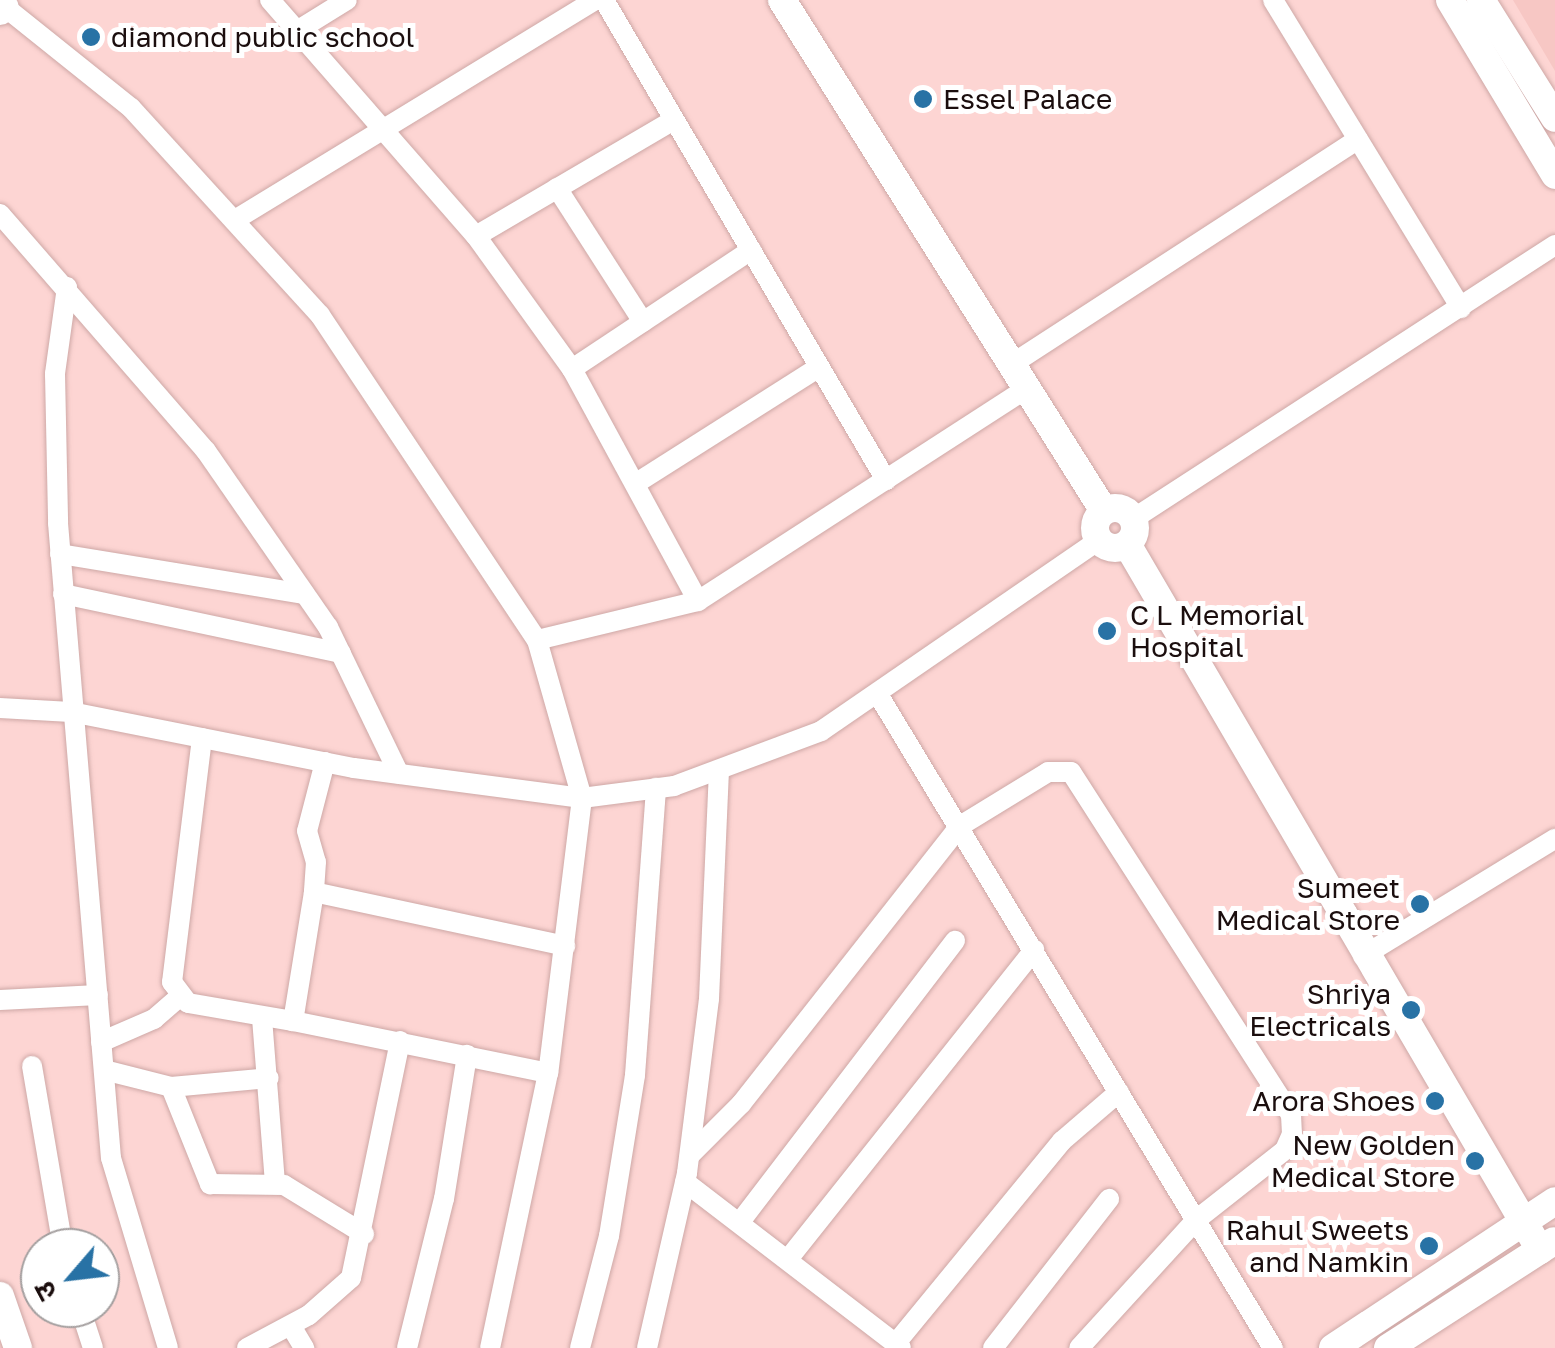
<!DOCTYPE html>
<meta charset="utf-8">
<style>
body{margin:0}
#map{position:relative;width:1555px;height:1348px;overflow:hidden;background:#fdd5d3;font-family:"Golos Text","Noto Sans Devanagari",sans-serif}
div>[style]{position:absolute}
.built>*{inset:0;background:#f7c7c4}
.roads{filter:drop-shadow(0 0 2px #cea8a6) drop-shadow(0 0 2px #cea8a6)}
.street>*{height:20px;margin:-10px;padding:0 10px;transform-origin:10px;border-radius:10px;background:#fff}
.secondary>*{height:28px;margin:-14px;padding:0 14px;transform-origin:14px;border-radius:14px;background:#fff}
.secondary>.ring{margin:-14px;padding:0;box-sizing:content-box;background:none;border:28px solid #fff;border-radius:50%}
.dots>*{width:28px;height:28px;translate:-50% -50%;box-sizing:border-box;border:5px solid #fff;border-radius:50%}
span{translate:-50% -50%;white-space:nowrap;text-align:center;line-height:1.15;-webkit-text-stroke:10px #fff;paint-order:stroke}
.poi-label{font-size:28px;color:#1b0e0e}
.left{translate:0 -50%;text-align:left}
.right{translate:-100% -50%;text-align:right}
.north{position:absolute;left:20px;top:1228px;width:100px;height:100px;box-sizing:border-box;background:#fff;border:2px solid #a49f9f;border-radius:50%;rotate:242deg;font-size:28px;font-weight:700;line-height:40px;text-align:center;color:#1b0e0e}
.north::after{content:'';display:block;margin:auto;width:35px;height:45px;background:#2872a5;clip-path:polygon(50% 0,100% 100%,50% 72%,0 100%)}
</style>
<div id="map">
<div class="built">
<div style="clip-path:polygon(1513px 0,1555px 0,1555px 71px)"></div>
</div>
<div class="roads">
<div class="street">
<div style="left:270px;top:0;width:313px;rotate:48.9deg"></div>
<div style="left:476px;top:236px;width:164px;rotate:54.2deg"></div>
<div style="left:572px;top:369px;width:264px;rotate:61.5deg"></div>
<div style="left:604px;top:0;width:557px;rotate:59.57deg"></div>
<div style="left:1273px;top:0;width:361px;rotate:58.6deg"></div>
<div style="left:0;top:3px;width:168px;rotate:38.7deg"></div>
<div style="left:131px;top:108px;width:280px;rotate:47.6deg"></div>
<div style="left:320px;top:315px;width:391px;rotate:56.3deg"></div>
<div style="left:537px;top:640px;width:164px;rotate:74.1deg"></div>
<div style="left:582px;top:798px;width:277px;rotate:97deg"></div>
<div style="left:548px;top:1073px;width:281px;rotate:101.9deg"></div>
<div style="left:300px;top:29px;width:55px;rotate:-31.7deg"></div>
<div style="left:557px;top:188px;width:159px;rotate:57.3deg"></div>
<div style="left:0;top:214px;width:314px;rotate:49deg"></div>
<div style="left:206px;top:451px;width:214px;rotate:55.3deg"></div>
<div style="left:328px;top:627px;width:163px;rotate:64.2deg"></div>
<div style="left:238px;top:218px;width:418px;rotate:-31.4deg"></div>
<div style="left:476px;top:236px;width:229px;rotate:-30.4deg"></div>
<div style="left:67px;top:287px;width:88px;rotate:97.9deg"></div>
<div style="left:55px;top:374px;width:149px;rotate:88.8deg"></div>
<div style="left:58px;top:523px;width:637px;rotate:85.23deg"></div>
<div style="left:111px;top:1158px;width:198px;rotate:73.3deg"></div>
<div style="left:1009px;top:366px;width:416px;rotate:-33deg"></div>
<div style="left:572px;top:369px;width:215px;rotate:-33.6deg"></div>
<div style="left:638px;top:482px;width:214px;rotate:-32.4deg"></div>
<div style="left:1133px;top:519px;width:503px;rotate:-33deg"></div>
<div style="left:60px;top:554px;width:248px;rotate:9.3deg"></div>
<div style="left:63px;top:594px;width:284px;rotate:12deg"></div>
<div style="left:537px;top:640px;width:166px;rotate:-13.6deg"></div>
<div style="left:698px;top:601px;width:388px;rotate:-32.9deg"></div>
<div style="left:879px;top:696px;width:762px;rotate:58.86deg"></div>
<div style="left:0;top:708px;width:71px;rotate:3.2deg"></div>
<div style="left:71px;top:712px;width:288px;rotate:11.2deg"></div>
<div style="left:354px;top:768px;width:230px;rotate:7.5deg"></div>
<div style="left:582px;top:798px;width:93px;rotate:-7.4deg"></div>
<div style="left:674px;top:786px;width:157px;rotate:-20.5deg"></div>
<div style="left:821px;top:731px;width:337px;rotate:-34.5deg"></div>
<div style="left:202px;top:738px;width:246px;rotate:97deg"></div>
<div style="left:172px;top:982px;width:26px;rotate:53deg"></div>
<div style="left:188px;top:1003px;width:107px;rotate:9.7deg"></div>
<div style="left:325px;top:762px;width:71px;rotate:104.6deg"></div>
<div style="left:307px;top:831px;width:32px;rotate:74deg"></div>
<div style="left:316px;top:862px;width:30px;rotate:94deg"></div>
<div style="left:314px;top:892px;width:131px;rotate:99.2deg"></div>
<div style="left:293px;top:1021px;width:260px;rotate:11.5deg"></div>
<div style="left:314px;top:892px;width:257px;rotate:12.1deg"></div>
<div style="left:1363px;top:956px;width:225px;rotate:-31.4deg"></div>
<div style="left:0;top:1000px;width:98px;rotate:-2.9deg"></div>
<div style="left:262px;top:1018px;width:165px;rotate:85.5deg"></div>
<div style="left:101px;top:1042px;width:58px;rotate:-23.5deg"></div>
<div style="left:154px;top:1019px;width:32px;rotate:-41deg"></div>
<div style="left:32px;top:1066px;width:185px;rotate:80.3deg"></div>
<div style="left:104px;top:1070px;width:69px;rotate:14.2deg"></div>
<div style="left:171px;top:1087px;width:105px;rotate:68.1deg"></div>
<div style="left:210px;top:1184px;width:74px;rotate:0.8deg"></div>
<div style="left:284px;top:1185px;width:94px;rotate:31.5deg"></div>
<div style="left:171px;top:1087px;width:98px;rotate:-5.2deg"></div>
<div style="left:690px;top:1155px;width:72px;rotate:-45deg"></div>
<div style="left:741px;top:1104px;width:354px;rotate:-51.8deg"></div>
<div style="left:960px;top:826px;width:103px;rotate:-31.5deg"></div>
<div style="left:1048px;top:772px;width:23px"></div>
<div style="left:1071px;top:772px;width:407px;rotate:57.3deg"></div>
<div style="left:1291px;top:1115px;width:19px;rotate:87deg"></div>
<div style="left:1292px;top:1134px;width:17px;rotate:114deg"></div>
<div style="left:1285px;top:1150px;width:113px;rotate:141.8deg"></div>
<div style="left:1196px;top:1220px;width:173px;rotate:132.4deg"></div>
<div style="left:685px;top:1182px;width:272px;rotate:37.5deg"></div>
<div style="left:740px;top:1222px;width:354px;rotate:-52.6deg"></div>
<div style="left:789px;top:1258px;width:394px;rotate:-51.5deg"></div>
<div style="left:80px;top:1308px;width:42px;rotate:72deg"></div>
<div style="left:291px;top:1326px;width:26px;rotate:59deg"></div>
<div style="left:896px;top:1343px;width:261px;rotate:-50.6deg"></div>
<div style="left:1062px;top:1141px;width:75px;rotate:-40.7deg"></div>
<div style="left:247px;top:1348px;width:70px;rotate:-28deg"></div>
<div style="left:309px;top:1315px;width:56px;rotate:-41.4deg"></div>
<div style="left:351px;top:1278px;width:242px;rotate:-78.3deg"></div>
<div style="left:407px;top:1348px;width:154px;rotate:-76.1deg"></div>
<div style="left:444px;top:1199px;width:146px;rotate:-80.9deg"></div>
<div style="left:580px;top:1348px;width:116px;rotate:-75.5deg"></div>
<div style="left:609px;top:1236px;width:163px;rotate:-80.8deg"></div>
<div style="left:635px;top:1075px;width:288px;rotate:-85.8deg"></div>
<div style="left:647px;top:1348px;width:180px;rotate:-77.1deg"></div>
<div style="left:687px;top:1173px;width:175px;rotate:-82.8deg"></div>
<div style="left:709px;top:999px;width:229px;rotate:-87.5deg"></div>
<div style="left:993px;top:1348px;width:189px;rotate:-52.1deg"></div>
</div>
<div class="secondary">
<div style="left:782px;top:0;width:604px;rotate:57.78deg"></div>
<div style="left:1450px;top:0;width:204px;rotate:59deg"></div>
<div style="left:1481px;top:0;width:139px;rotate:57.9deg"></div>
<div style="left:0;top:11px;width:6px;rotate:-39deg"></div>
<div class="ring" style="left:1095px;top:508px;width:12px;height:12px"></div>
<div style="left:1127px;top:544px;width:818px;rotate:59.67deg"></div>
<div style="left:0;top:1296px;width:55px;rotate:70.9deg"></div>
<div style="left:1333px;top:1348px;width:266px;rotate:-33.5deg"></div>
<div style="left:1388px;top:1348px;width:197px;rotate:-32.8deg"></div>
</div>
</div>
<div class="dots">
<div style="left:91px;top:37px;background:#2872a5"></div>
<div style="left:923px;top:99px;background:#2872a5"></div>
<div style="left:1107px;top:631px;background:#2872a5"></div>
<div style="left:1420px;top:904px;background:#2872a5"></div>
<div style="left:1411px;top:1010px;background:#2872a5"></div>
<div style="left:1435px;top:1101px;background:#2872a5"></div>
<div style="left:1475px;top:1161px;background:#2872a5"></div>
<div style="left:1429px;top:1246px;background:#2872a5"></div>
</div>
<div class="poi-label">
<span class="left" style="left:111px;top:37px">diamond public school</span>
<span class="left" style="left:943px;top:99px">Essel Palace</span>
<span class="left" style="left:1130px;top:631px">C L Memorial<br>Hospital</span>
<span class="right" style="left:1400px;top:904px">Sumeet<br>Medical Store</span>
<span class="right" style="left:1391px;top:1010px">Shriya<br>Electricals</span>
<span class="right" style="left:1415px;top:1101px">Arora Shoes</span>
<span class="right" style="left:1455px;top:1161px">New Golden<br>Medical Store</span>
<span class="right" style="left:1409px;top:1246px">Rahul Sweets<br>and Namkin</span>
</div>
<div class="north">उ</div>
</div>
